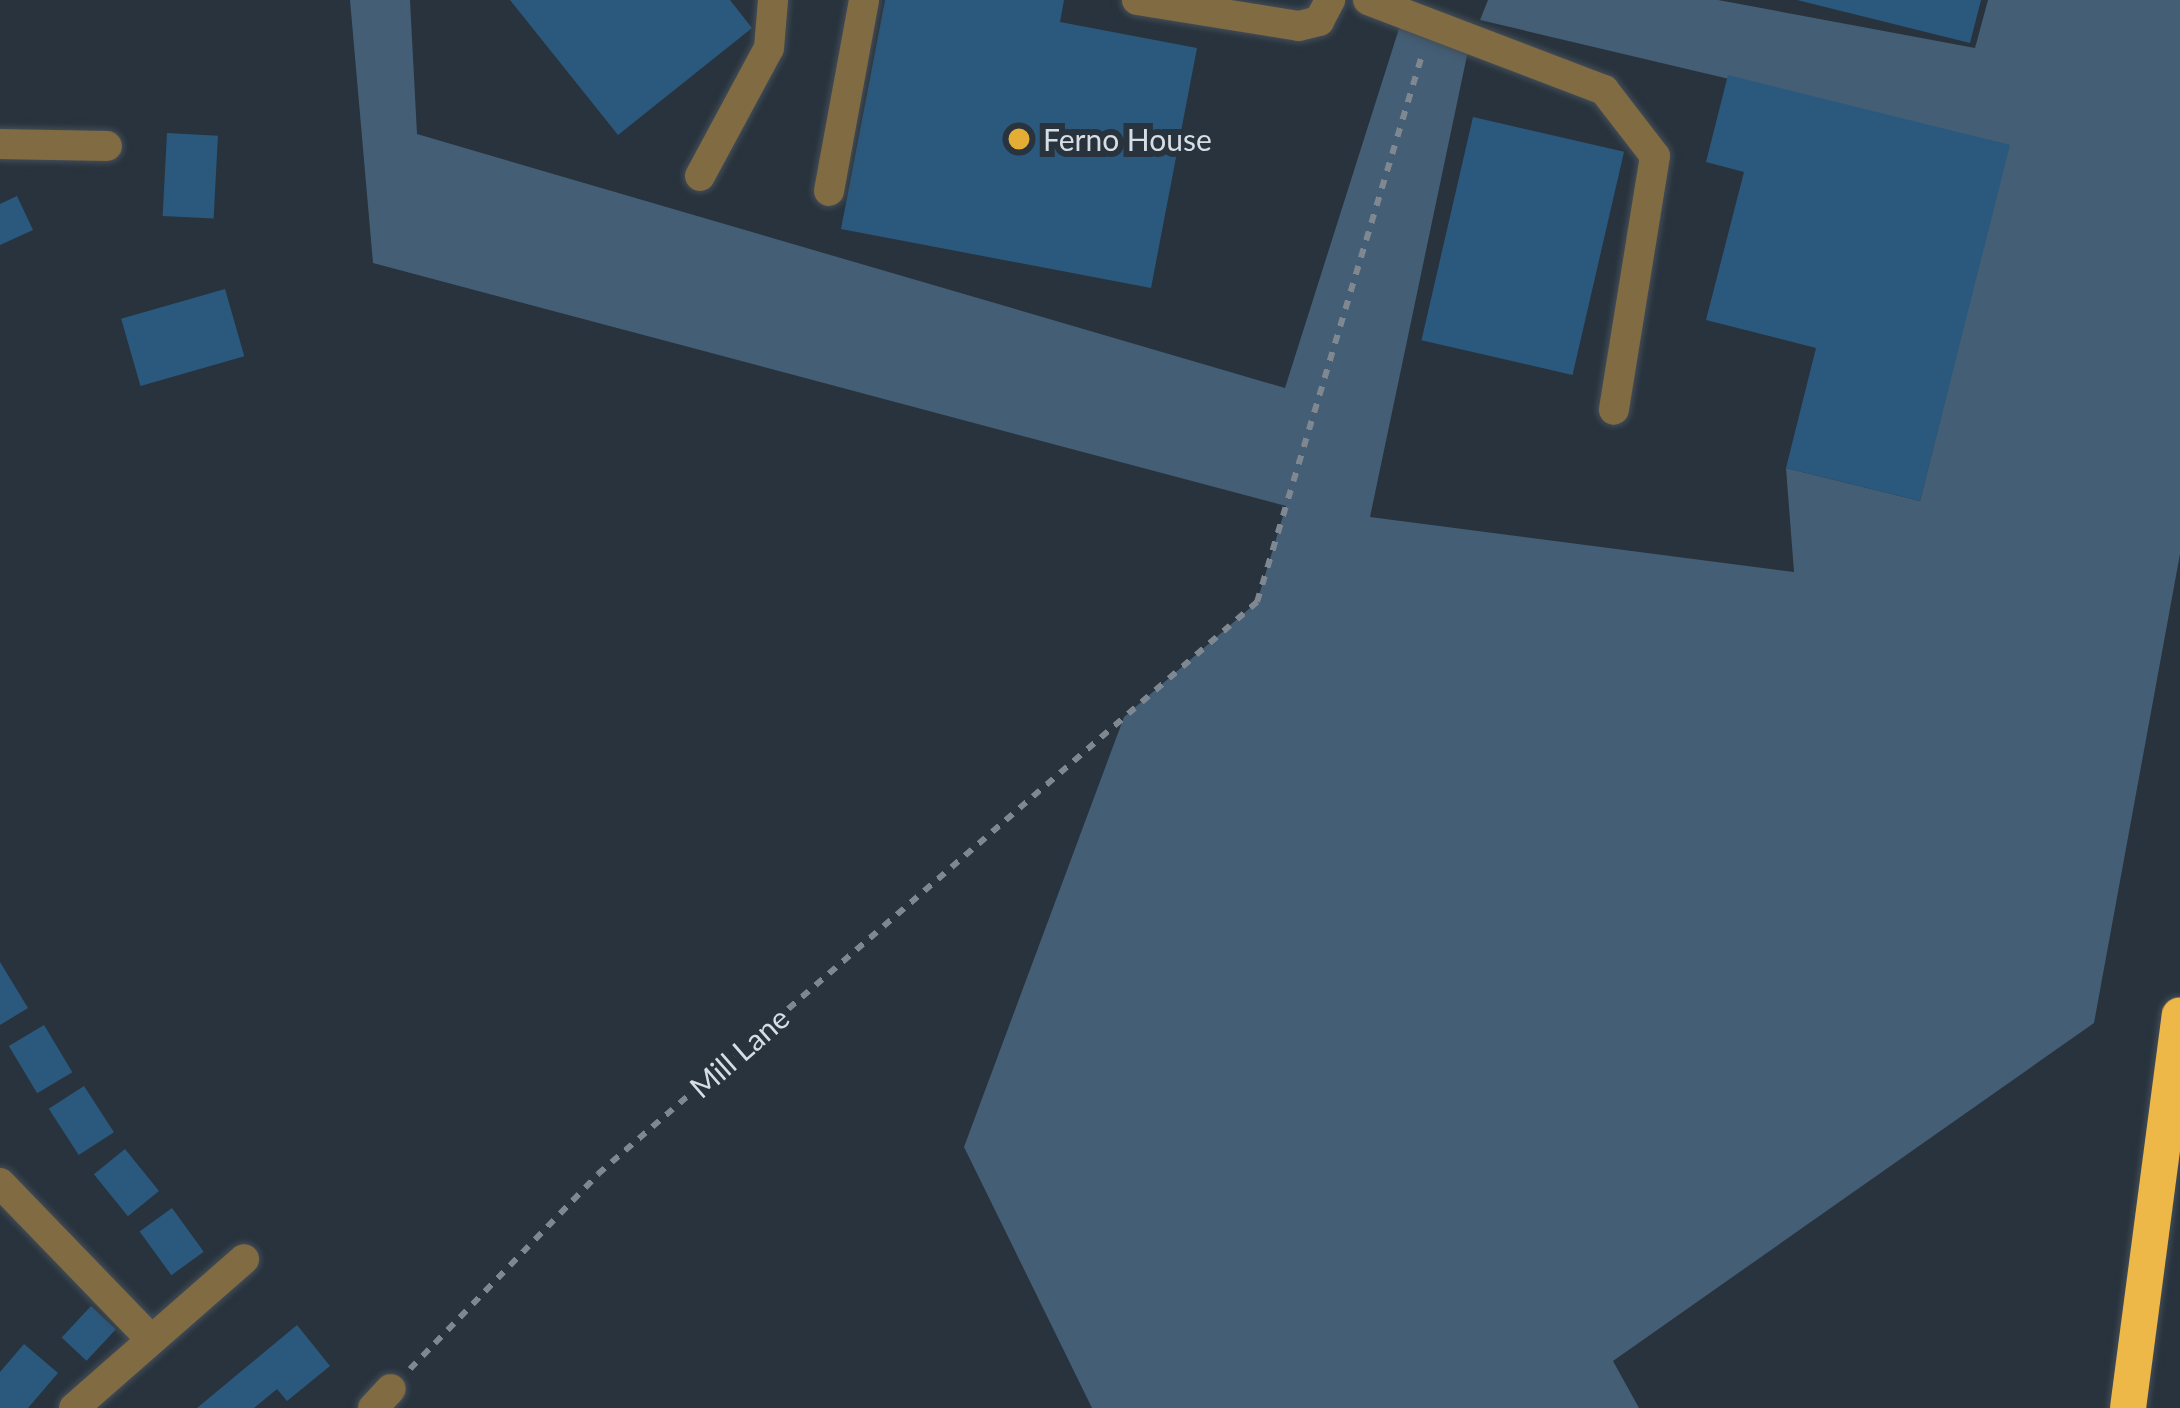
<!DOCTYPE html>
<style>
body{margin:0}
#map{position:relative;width:2180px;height:1408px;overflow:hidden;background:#28333d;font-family:Lato,sans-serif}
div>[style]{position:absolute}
.green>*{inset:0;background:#435e75}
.building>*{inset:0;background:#2b597e;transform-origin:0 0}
.path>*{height:6px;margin-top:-3px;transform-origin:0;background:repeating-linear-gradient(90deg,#7f8890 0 9px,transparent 0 18px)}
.roads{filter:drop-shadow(0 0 3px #444e58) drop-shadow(0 0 3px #444e58)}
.minor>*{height:30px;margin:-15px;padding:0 15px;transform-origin:15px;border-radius:15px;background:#816b43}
.highway>*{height:36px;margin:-18px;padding:0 18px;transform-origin:18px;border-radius:18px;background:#eeb849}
.dots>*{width:33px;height:33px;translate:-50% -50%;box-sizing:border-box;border:6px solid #28333d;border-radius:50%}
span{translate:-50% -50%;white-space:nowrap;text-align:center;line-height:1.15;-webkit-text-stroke:12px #28333d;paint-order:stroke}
.poi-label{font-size:30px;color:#d6dde4}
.left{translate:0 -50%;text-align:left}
.street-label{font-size:30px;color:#d6dde4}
</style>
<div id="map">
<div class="green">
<div style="clip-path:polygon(350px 0,410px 0,417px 134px,1285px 388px,1403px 16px,1469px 46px,1370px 517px,1794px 572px,1786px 468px,1920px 501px,2009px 145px,1480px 20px,1488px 0,1718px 0,1975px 48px,1988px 0,2180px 0,2180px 554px,2094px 1023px,1613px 1361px,1639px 1408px,1092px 1408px,964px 1147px,1124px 717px,1257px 602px,1286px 506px,373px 263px)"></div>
</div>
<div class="building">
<div style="clip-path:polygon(510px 0,730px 0,752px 28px,618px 135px)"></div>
<div style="clip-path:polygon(885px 0,1064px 0,1060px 22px,1197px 48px,1151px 288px,841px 229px)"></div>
<div style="clip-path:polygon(1797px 0,1981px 0,1970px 43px)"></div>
<div style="clip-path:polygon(1728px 75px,2010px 145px,1920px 501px,1786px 468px,1816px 348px,1706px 320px,1744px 172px,1706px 162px)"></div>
<div style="left:1473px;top:117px;width:155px;height:229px;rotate:13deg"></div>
<div style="left:167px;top:133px;width:51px;height:83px;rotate:3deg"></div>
<div style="clip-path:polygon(17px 196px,33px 230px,0 245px,0 204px)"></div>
<div style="left:225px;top:289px;width:70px;height:108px;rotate:74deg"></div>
<div style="clip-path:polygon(0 962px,28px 1008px,0 1025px)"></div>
<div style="left:44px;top:1025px;width:55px;height:41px;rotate:59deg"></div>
<div style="left:84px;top:1086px;width:55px;height:42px;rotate:57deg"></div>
<div style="left:125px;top:1149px;width:54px;height:40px;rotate:51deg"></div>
<div style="left:172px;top:1208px;width:54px;height:40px;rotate:54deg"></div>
<div style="left:91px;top:1306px;width:34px;height:43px;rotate:43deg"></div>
<div style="clip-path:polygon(297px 1325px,330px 1366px,287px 1401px,277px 1389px,254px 1408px,197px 1408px)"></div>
<div style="clip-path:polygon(24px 1344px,58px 1373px,28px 1408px,0 1408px,0 1372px)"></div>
</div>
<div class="path">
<div style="left:410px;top:1369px;width:271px;rotate:-46deg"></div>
<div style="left:598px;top:1174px;width:873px;rotate:-40.96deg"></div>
<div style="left:1257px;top:602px;width:571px;rotate:-73.21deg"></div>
</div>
<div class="roads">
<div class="minor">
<div style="left:1137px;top:0;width:164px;rotate:9.1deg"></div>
<div style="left:1299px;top:26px;width:21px;rotate:-14deg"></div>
<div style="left:1319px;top:21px;width:24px;rotate:-62deg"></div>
<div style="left:1368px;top:0;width:253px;rotate:20.9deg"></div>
<div style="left:1604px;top:90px;width:83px;rotate:52.3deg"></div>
<div style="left:1655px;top:156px;width:257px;rotate:99.2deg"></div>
<div style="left:0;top:144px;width:107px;rotate:1.1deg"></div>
<div style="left:700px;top:176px;width:145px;rotate:-61.7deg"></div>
<div style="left:769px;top:48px;width:48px;rotate:-85.2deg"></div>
<div style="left:829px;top:191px;width:194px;rotate:-79.6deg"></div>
<div style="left:0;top:1183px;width:211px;rotate:46deg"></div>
<div style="left:74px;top:1408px;width:226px;rotate:-41.2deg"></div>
<div style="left:373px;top:1408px;width:26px;rotate:-47deg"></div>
</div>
<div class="highway">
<div style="left:2128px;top:1408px;width:396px;rotate:-82.5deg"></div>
</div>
</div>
<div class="dots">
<div style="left:1019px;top:139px;background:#e4ad35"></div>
</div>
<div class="poi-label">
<span class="left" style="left:1043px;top:139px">Ferno House</span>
</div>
<div class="street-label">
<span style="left:739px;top:1052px;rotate:-41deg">Mill Lane</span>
</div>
</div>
